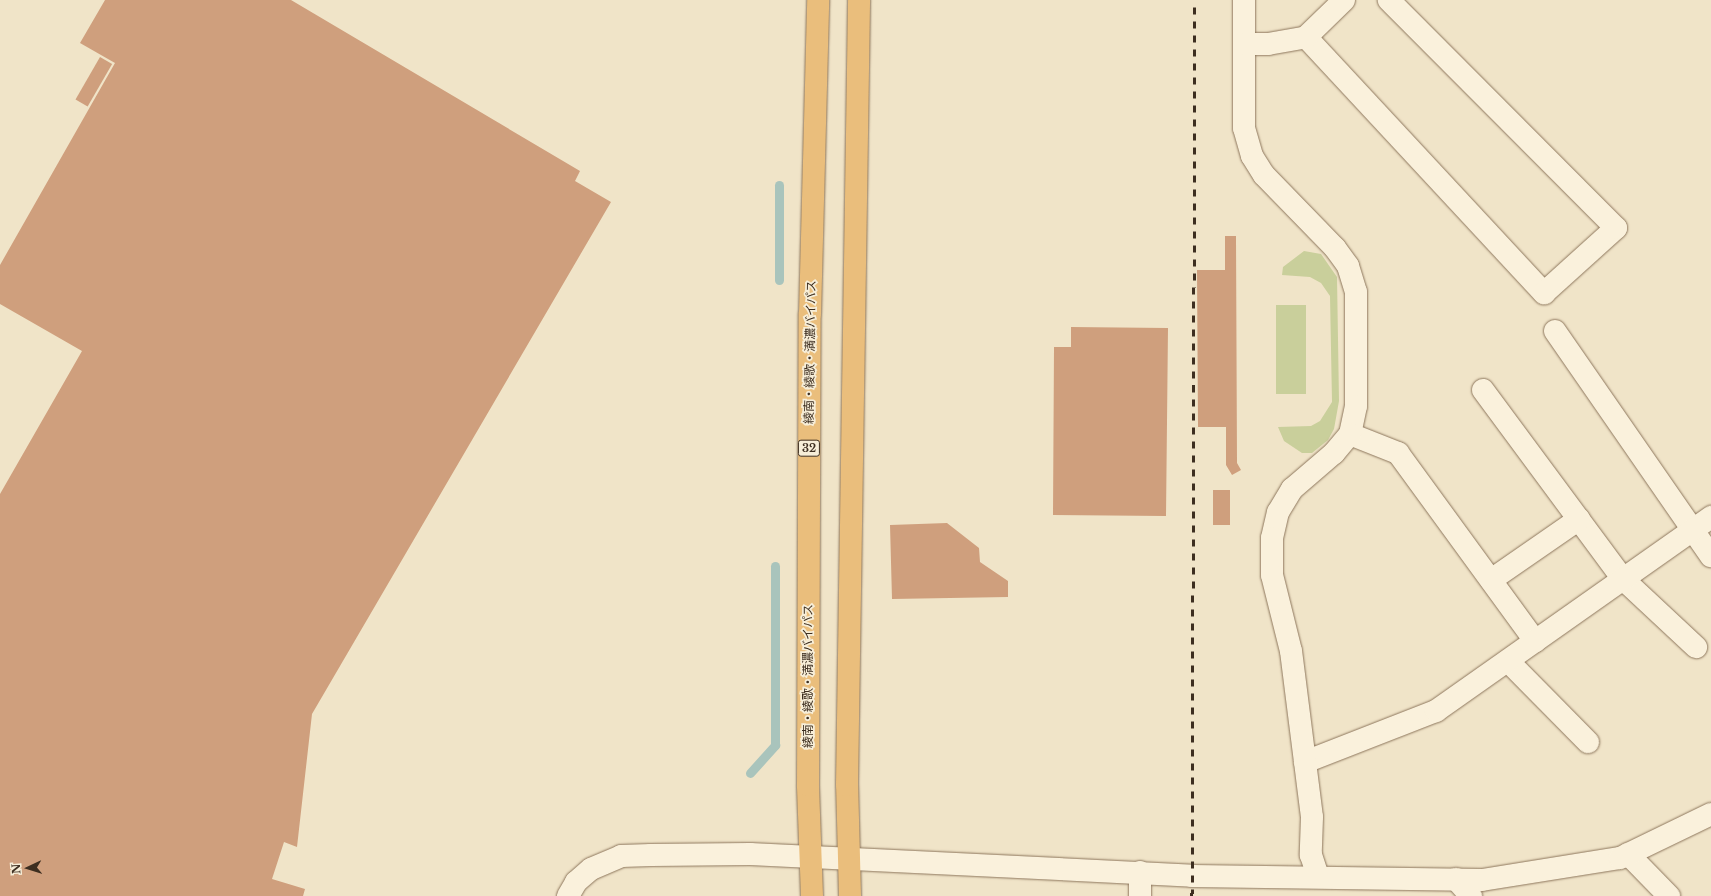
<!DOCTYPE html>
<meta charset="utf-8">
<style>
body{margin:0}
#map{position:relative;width:1711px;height:896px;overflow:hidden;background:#f0e4c8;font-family:"Libre Baskerville","Noto Sans JP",serif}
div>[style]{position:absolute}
.green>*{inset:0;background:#c9cf9b;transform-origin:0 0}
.stream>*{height:9px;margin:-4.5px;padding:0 4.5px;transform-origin:4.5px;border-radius:4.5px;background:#a9c4bc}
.building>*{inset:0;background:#cf9f7d;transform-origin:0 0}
.roads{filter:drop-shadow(0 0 1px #8d765c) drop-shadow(0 0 1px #8d765c)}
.minor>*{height:22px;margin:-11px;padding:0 11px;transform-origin:11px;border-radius:11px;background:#faf1dc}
.tertiary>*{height:22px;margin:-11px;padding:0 11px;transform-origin:11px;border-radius:11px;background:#faf1dc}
.trunk>*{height:22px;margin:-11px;padding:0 11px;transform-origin:11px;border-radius:11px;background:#eabe7c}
.rail>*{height:3px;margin-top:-1.5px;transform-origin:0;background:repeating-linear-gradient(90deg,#3d2e20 0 7px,transparent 0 14px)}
span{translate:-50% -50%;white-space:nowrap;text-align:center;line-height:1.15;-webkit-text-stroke:3.5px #f7eed8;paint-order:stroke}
.shield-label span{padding:1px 3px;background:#f7eed8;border:1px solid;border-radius:3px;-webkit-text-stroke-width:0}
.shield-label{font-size:11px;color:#3d2e20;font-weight:700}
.street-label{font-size:12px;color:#3d2e20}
.north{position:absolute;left:8px;top:848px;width:40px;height:40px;-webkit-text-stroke:3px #f7eed8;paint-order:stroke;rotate:266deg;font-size:11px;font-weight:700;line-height:16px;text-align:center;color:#3d2e20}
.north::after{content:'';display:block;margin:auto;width:14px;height:18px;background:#3d2e20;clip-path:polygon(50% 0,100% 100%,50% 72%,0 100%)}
</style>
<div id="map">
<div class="green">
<div style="clip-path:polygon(1304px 251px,1321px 254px,1337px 277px,1339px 401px,1334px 429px,1328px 440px,1312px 453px,1302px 453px,1284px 441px,1278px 427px,1311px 426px,1320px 421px,1332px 402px,1330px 296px,1321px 283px,1310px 277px,1282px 275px,1283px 267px)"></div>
<div style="left:1276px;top:305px;width:30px;height:89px"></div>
</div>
<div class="stream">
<div style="left:779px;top:185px;width:95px;rotate:90deg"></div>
<div style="left:750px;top:773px;width:38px;rotate:-48deg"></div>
<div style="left:775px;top:745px;width:179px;rotate:-90deg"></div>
</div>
<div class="building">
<div style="clip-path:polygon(105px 0,291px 0,580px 171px,575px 181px,611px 202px,312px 714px,297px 847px,284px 842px,272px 879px,305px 889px,303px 896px,0 896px,0 494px,82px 351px,0 304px,0 265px,115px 63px,80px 43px)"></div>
<div style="left:100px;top:57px;width:14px;height:49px;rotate:30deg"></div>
<div style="clip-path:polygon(1225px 236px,1236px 236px,1237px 463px,1241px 470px,1232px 475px,1226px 465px,1226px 427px,1198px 427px,1197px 270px,1225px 270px)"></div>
<div style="clip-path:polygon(1071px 327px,1168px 328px,1166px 516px,1053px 515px,1054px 347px,1071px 347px)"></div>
<div style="left:1213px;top:490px;width:17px;height:35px"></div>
<div style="clip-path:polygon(947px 523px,979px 548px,980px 562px,1008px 581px,1008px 597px,892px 599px,890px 525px)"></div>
</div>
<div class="roads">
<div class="minor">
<div style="left:1306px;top:37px;width:350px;rotate:47.1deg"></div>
<div style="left:1544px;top:293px;width:97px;rotate:-42.1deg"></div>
<div style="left:1616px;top:228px;width:322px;rotate:-134.9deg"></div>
<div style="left:1555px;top:331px;width:274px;rotate:55.3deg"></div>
<div style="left:1483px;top:390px;width:235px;rotate:53.5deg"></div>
<div style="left:1623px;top:579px;width:100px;rotate:43deg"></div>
<div style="left:1350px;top:434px;width:52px;rotate:21.6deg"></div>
<div style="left:1398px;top:453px;width:233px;rotate:53.9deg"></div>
<div style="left:1491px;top:580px;width:107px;rotate:-34.7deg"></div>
<div style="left:1508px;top:661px;width:114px;rotate:45.4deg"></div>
<div style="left:1305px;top:762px;width:141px;rotate:-21.3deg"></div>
<div style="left:1436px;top:711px;width:337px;rotate:-35.2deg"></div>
<div style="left:1628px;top:854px;width:59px;rotate:45.7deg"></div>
<div style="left:1456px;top:879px;width:23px;rotate:49deg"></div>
<div style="left:1140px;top:896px;width:24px;rotate:-90deg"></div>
</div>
<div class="tertiary">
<div style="left:1244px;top:0;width:128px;rotate:90deg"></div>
<div style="left:1244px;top:128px;width:29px;rotate:74deg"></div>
<div style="left:1252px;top:156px;width:22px;rotate:58deg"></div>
<div style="left:1264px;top:175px;width:102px;rotate:45.8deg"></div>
<div style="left:1335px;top:248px;width:22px;rotate:54deg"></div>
<div style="left:1348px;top:266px;width:27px;rotate:73deg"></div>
<div style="left:1356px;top:292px;width:114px;rotate:90deg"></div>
<div style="left:1356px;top:406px;width:29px;rotate:102deg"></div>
<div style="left:1350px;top:434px;width:25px;rotate:130deg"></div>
<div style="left:1334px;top:453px;width:55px;rotate:139.4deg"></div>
<div style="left:1292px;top:489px;width:27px;rotate:121deg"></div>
<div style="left:1278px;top:512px;width:27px;rotate:103deg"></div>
<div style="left:1272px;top:538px;width:37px;rotate:90deg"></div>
<div style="left:1272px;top:575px;width:78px;rotate:76deg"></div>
<div style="left:1291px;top:651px;width:167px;rotate:82.8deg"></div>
<div style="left:1312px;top:817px;width:38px;rotate:92deg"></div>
<div style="left:1311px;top:855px;width:23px;rotate:72deg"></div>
<div style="left:1244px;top:44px;width:24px"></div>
<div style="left:1268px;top:44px;width:39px;rotate:-10deg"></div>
<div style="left:1306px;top:37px;width:53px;rotate:-44.2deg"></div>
<div style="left:568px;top:896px;width:16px;rotate:-60deg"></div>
<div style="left:576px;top:882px;width:20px;rotate:-41deg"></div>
<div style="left:591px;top:869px;width:33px;rotate:-23deg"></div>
<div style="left:621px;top:856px;width:30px;rotate:-2deg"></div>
<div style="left:651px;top:855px;width:99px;rotate:-0.6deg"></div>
<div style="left:750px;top:854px;width:443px;rotate:2.8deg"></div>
<div style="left:1192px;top:876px;width:290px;rotate:0.8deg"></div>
<div style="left:1482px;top:880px;width:140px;rotate:-9.1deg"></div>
<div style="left:1620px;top:858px;width:101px;rotate:-25.8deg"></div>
</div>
<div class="trunk">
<div style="left:812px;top:896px;width:111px;rotate:-92.1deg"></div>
<div style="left:808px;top:785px;width:471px;rotate:-89.8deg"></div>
<div style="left:810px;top:314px;width:314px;rotate:-88.5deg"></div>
<div style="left:850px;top:896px;width:111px;rotate:-91.5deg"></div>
<div style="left:847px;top:785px;width:785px;rotate:-89.12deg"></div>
</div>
</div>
<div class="rail">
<div style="left:1192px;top:896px;width:896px;rotate:-89.81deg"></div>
</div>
<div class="shield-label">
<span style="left:809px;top:448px">32</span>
</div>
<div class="street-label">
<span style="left:810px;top:352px;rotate:-89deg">綾南・綾歌・満濃バイパス</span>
<span style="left:808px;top:676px;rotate:-90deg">綾南・綾歌・満濃バイパス</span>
</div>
<div class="north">N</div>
</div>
